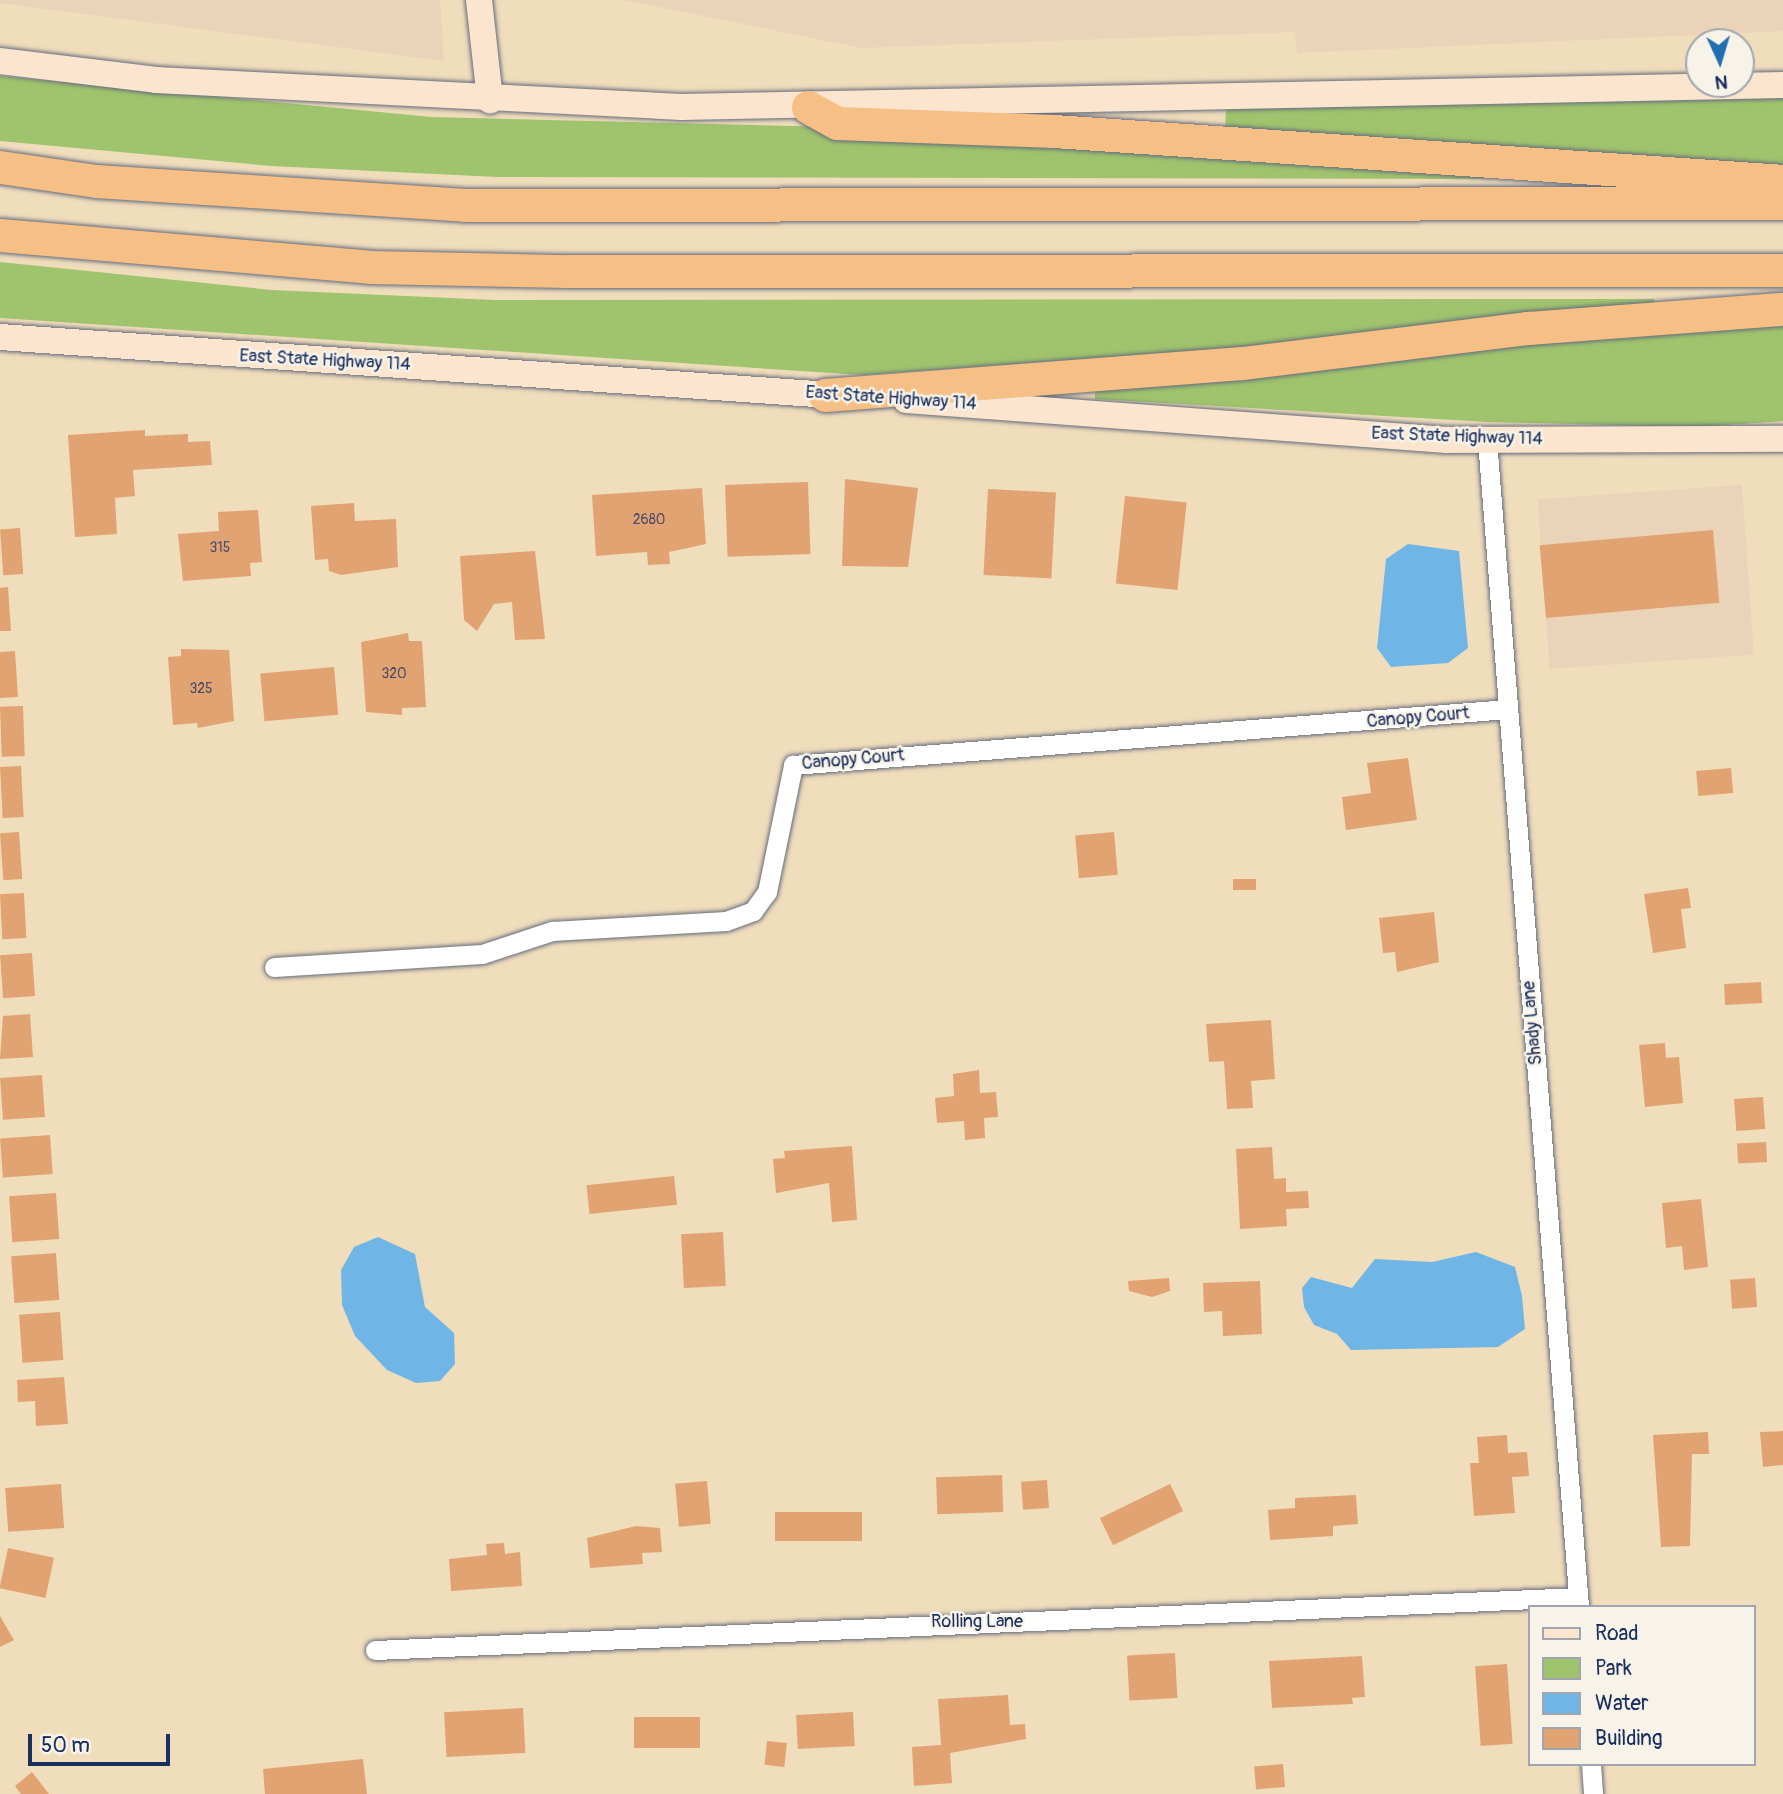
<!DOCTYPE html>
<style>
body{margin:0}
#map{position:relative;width:1783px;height:1794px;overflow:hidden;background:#f0ddbc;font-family:Pangolin,sans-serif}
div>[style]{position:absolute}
.built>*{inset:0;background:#ebd3ba;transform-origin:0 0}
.green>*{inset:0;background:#a0c46d}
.water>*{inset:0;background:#6fb6e6}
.building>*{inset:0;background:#e2a373;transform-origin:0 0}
.roads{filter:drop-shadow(0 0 2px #666c7f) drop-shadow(0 0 2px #666c7f)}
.street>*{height:19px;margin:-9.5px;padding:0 9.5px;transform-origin:9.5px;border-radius:9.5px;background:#fff}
.secondary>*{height:26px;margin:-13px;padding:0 13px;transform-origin:13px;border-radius:13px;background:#fbe5cf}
.highway>*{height:33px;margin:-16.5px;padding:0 16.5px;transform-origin:16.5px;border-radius:16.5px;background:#f5bf86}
span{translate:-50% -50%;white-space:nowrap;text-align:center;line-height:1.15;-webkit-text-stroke:5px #f7f3e8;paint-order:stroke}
.number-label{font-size:14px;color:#4d4c63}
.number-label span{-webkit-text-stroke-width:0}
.street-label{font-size:18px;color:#1b2f5e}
.legend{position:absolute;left:1528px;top:1605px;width:228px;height:161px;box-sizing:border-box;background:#f7f3e8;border:2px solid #9fa5b1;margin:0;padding:9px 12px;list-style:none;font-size:21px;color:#1b2f5e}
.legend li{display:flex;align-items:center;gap:14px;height:35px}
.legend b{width:35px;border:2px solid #9fa5b1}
.north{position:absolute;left:1685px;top:28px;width:70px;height:70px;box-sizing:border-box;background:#f7f3e8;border:2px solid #9fa5b1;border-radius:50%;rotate:176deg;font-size:19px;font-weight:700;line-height:28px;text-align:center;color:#1b2f5e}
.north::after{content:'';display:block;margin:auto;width:24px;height:32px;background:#1f6fb2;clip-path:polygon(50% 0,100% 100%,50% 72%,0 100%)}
.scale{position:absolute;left:28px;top:1734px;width:142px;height:32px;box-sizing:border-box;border:4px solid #1b2f5e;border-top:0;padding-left:9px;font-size:21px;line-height:24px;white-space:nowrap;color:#1b2f5e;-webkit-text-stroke:5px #f7f3e8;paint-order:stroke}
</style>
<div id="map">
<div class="built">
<div style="clip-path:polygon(0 0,440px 0,444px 61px,0 3px)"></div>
<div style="clip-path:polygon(624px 0,1783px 0,1783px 31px,1297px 53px,1295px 32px,861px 48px)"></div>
<div style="left:1742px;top:485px;width:170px;height:205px;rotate:86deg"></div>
</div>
<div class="green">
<div style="clip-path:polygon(0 76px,432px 117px,877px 128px,1486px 169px,1486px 179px,497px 177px,271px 166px,0 141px)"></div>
<div style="clip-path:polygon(1783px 98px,1783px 171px,1225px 131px,1226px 109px)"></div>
<div style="clip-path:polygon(0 262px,272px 290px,495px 300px,1654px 299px,1655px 307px,1382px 338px,862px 375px,0 318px)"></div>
<div style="clip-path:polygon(1783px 317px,1783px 421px,1696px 427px,1488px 422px,1095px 399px,1095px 388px)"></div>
</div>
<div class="water">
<div style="clip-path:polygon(1408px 544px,1459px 551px,1468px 648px,1448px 663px,1391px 667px,1377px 648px,1386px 559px)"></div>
<div style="clip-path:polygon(378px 1237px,415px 1254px,425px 1307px,454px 1333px,455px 1364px,440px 1381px,416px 1383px,387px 1370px,355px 1336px,342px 1305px,341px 1270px,354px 1247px)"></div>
<div style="clip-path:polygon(1476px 1252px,1515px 1267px,1522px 1296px,1525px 1329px,1498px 1347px,1351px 1350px,1337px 1334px,1314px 1325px,1304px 1307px,1302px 1288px,1311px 1277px,1352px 1288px,1375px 1259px,1432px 1262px)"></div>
</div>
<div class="building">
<div style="clip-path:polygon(145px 430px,145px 436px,188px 434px,188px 442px,210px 441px,212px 465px,133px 470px,135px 496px,115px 498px,117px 534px,75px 537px,68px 435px)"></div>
<div style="clip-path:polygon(845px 479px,918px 488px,908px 567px,842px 566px)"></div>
<div style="left:808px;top:482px;width:72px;height:83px;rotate:88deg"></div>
<div style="clip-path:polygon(702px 488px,706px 544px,669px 552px,670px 564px,648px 565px,647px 552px,596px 556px,592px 495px)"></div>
<div style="left:988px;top:489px;width:68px;height:86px;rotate:3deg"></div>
<div style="left:1125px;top:496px;width:62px;height:88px;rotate:6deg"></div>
<div style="clip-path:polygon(354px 503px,355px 521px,396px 519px,398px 567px,341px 575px,329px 571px,328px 559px,315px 560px,311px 506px)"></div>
<div style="clip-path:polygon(258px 510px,262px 562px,250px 563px,251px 576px,183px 581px,178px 534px,219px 531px,218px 512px)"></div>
<div style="left:20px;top:528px;width:46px;height:20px;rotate:86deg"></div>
<div style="left:1713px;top:530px;width:73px;height:174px;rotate:85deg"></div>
<div style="clip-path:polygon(535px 551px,545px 639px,515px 640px,512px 602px,494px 604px,477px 631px,464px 620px,460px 556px)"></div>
<div style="clip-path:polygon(8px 587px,11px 631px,0 631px,0 588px)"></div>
<div style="clip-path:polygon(408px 633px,409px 641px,422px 641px,426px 707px,402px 708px,402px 715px,366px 712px,361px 642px)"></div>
<div style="clip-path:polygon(181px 649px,229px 650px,234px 721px,198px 728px,197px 723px,173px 725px,168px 657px,181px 656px)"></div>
<div style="clip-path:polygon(15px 651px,18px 697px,0 698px,0 652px)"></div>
<div style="left:334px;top:667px;width:48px;height:74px;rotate:85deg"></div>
<div style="left:23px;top:706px;width:50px;height:23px;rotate:88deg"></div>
<div style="clip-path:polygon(1408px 758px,1417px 820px,1346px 830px,1342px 797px,1371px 793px,1367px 763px)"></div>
<div style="left:21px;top:766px;width:51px;height:21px;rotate:87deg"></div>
<div style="left:1731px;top:768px;width:25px;height:35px;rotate:85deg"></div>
<div style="left:19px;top:832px;width:47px;height:19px;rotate:86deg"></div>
<div style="left:1114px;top:832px;width:43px;height:39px;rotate:85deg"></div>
<div style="left:1233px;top:879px;width:23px;height:11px"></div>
<div style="clip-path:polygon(1688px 888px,1691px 908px,1681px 909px,1686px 948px,1653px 953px,1644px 894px)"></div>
<div style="left:24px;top:893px;width:45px;height:24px;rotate:87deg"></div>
<div style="clip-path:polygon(1434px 912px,1439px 962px,1397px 972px,1395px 952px,1383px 953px,1379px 918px)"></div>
<div style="left:32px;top:953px;width:43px;height:32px;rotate:86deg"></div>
<div style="left:1761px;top:982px;width:21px;height:37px;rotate:87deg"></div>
<div style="clip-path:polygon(30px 1014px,33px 1057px,0 1059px,3px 1016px)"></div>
<div style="clip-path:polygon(1271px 1020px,1275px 1079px,1251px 1081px,1253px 1108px,1227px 1109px,1224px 1061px,1209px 1062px,1206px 1024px)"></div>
<div style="clip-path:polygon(1665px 1043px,1666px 1058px,1679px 1057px,1683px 1103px,1645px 1107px,1639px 1045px)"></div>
<div style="clip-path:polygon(979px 1070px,980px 1093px,996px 1092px,998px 1117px,984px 1118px,985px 1138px,965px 1140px,964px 1121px,937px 1123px,935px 1098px,954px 1096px,953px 1074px)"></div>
<div style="left:42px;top:1075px;width:42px;height:42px;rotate:86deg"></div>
<div style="left:1763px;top:1097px;width:32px;height:29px;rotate:86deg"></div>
<div style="left:50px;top:1135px;width:39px;height:50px;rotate:86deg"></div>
<div style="left:1766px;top:1142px;width:20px;height:29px;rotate:87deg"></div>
<div style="clip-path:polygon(852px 1146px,857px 1220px,832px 1222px,829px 1183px,776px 1193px,773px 1159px,785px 1158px,784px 1151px)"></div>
<div style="clip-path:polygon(1272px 1147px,1274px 1179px,1286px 1178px,1286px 1192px,1308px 1191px,1309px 1208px,1286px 1209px,1287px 1226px,1240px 1229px,1236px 1149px)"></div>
<div style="left:674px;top:1176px;width:29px;height:88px;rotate:84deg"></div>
<div style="left:56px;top:1193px;width:46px;height:47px;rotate:86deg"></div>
<div style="clip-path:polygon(1701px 1199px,1708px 1267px,1684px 1270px,1682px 1246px,1666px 1248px,1662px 1203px)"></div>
<div style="left:723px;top:1232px;width:54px;height:42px;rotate:87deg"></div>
<div style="left:56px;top:1253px;width:47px;height:45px;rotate:86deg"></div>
<div style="clip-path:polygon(1169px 1278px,1170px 1291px,1152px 1297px,1129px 1291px,1128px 1281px)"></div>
<div style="left:1755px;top:1278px;width:29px;height:25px;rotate:86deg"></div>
<div style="clip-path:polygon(1260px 1281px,1262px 1334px,1223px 1336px,1222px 1311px,1204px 1312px,1203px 1283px)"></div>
<div style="left:60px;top:1312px;width:48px;height:41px;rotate:86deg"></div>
<div style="clip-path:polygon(64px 1377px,68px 1424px,36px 1426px,35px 1401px,18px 1402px,17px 1380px)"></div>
<div style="clip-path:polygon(1783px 1431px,1783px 1465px,1763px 1467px,1760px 1432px)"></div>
<div style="clip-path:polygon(1708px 1432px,1709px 1454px,1692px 1454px,1690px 1546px,1661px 1547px,1653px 1435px)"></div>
<div style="clip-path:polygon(1507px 1435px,1508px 1453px,1527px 1452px,1529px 1476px,1512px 1477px,1515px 1513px,1474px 1516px,1470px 1463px,1479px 1463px,1477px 1437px)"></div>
<div style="left:1002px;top:1475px;width:37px;height:66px;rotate:88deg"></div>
<div style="left:1047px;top:1480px;width:28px;height:26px;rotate:86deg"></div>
<div style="left:707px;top:1481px;width:43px;height:32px;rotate:85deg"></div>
<div style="left:61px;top:1484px;width:44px;height:56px;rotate:86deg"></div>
<div style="left:1170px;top:1484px;width:30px;height:78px;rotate:64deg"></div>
<div style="clip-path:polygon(1356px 1495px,1358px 1524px,1333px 1526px,1333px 1536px,1270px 1540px,1268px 1510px,1295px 1508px,1295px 1498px)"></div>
<div style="left:862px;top:1512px;width:29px;height:87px;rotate:90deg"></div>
<div style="clip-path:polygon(636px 1526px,660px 1528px,662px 1552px,642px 1553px,643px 1564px,590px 1568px,587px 1538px)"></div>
<div style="clip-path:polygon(504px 1543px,505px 1554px,520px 1552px,522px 1586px,451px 1591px,449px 1559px,487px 1555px,486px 1544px)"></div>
<div style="left:8px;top:1548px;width:47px;height:41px;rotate:12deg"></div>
<div style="clip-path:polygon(0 1616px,14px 1640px,0 1647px)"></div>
<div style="left:1175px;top:1653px;width:45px;height:48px;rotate:87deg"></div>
<div style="clip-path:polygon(1362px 1656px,1365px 1697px,1352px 1698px,1353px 1704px,1272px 1708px,1269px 1661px)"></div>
<div style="left:1507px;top:1664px;width:80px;height:32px;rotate:86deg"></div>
<div style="clip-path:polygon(1008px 1695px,1010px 1725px,1025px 1724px,1026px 1739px,950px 1753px,952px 1783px,914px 1786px,912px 1747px,941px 1745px,938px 1699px)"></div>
<div style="left:523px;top:1708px;width:45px;height:79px;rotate:87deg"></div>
<div style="left:853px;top:1712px;width:34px;height:57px;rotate:87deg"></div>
<div style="left:634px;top:1717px;width:66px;height:31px"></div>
<div style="left:767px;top:1741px;width:20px;height:24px;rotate:6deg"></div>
<div style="clip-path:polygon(363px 1759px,367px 1794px,265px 1794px,263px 1769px)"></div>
<div style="left:1283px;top:1764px;width:23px;height:29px;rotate:85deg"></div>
<div style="clip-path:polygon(32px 1772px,49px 1794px,21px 1794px,15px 1786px)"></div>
</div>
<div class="roads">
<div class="street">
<div style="left:1487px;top:440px;width:1171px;rotate:85.49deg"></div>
<div style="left:274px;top:967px;width:208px;rotate:-3.6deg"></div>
<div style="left:482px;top:954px;width:74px;rotate:-18.2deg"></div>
<div style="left:552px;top:931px;width:174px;rotate:-3.3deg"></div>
<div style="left:726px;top:921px;width:29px;rotate:-20deg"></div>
<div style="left:753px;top:911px;width:24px;rotate:-54deg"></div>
<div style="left:767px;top:892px;width:130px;rotate:-78.4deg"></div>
<div style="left:793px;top:765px;width:717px;rotate:-4.48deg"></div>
<div style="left:375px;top:1650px;width:1204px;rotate:-2.52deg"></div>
<div style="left:1591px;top:1764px;width:30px;rotate:86deg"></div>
</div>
<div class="secondary">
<div style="left:479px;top:0;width:101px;rotate:83.7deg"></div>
<div style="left:0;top:61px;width:157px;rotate:6.9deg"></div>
<div style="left:156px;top:80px;width:526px;rotate:2.94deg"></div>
<div style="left:681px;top:107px;width:1102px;rotate:-1.14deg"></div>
<div style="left:0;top:337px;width:845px;rotate:4deg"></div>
<div style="left:906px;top:400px;width:542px;rotate:4.23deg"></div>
<div style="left:1447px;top:440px;width:336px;rotate:-0.2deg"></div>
</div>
<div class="highway">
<div style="left:808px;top:107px;width:33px;rotate:29deg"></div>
<div style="left:837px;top:123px;width:217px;rotate:2.1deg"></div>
<div style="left:1054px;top:131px;width:731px;rotate:3.92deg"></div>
<div style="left:0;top:167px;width:97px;rotate:8.3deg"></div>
<div style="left:96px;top:181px;width:370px;rotate:3.7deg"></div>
<div style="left:465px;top:205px;width:1318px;rotate:-0.09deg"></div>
<div style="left:0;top:235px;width:371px;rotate:4.9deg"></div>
<div style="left:370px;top:267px;width:197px;rotate:1.2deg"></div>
<div style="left:567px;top:271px;width:1216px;rotate:-0.05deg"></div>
<div style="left:825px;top:395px;width:418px;rotate:-4.4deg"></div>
<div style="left:1242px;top:363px;width:288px;rotate:-7deg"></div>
<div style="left:1528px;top:328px;width:256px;rotate:-4.3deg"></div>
</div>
</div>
<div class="number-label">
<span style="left:649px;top:520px">2680</span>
<span style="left:220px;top:548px">315</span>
<span style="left:394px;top:674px">320</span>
<span style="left:201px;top:689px">325</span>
</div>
<div class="street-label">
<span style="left:325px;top:361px;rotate:3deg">East State Highway 114</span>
<span style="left:891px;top:399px;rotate:4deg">East State Highway 114</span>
<span style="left:1457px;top:437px;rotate:2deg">East State Highway 114</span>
<span style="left:1418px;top:718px;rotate:-5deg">Canopy Court</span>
<span style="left:853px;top:760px;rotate:-5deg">Canopy Court</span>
<span style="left:1533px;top:1023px;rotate:-95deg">Shady Lane</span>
<span style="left:977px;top:1622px">Rolling Lane</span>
</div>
<ul class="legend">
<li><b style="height:9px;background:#fbe5cf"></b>Road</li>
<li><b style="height:19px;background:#a0c46d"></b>Park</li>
<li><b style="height:19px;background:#6fb6e6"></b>Water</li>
<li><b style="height:19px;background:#e2a373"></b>Building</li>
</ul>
<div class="north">N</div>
<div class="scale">50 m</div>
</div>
